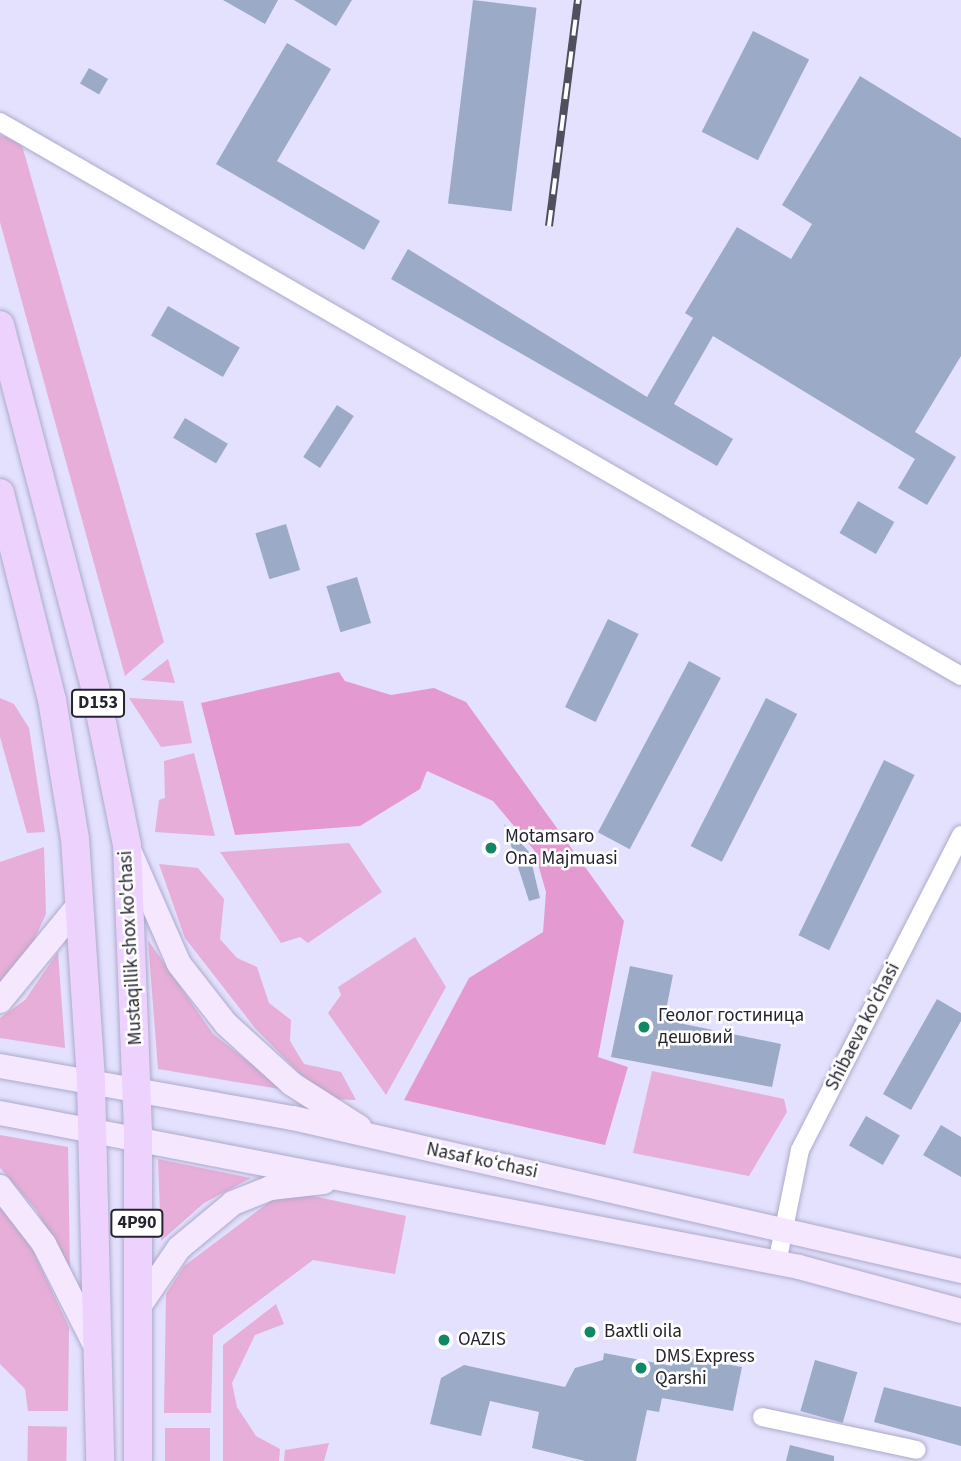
<!DOCTYPE html>
<meta charset="utf-8">
<style>
body{margin:0}
#map{position:relative;width:961px;height:1461px;overflow:hidden;background:#e3e1fd;font-family:"Source Sans 3",sans-serif}
div>[style]{position:absolute}
.green>*{inset:0;background:#e6aed8;transform-origin:0 0}
.forest>*{inset:0;background:#e49ad1}
.building>*{inset:0;background:#9baac7;transform-origin:0 0}
.roads{filter:drop-shadow(0 0 2px #acaacb) drop-shadow(0 0 2px #acaacb)}
.minor>*{height:18px;margin:-9px;padding:0 9px;transform-origin:9px;border-radius:9px;background:#fff}
.secondary>*{height:24px;margin:-12px;padding:0 12px;transform-origin:12px;border-radius:12px;background:#f5e8fe}
.primary>*{height:28px;margin:-14px;padding:0 14px;transform-origin:14px;border-radius:14px;background:#ecd2fc}
.rail>*{height:8px;margin-top:-4px;transform-origin:0;background:repeating-linear-gradient(90deg,#fff 0 16px,#504f5f 0 32px);box-sizing:border-box;border-block:2px solid #504f5f}
.dots>*{width:19px;height:19px;translate:-50% -50%;box-sizing:border-box;border:4px solid #fff;border-radius:50%}
span{translate:-50% -50%;white-space:nowrap;text-align:center;line-height:1.15;-webkit-text-stroke:5px #fff;paint-order:stroke}
.shield-label span{padding:2px 5px;background:#fff;border:2px solid;border-radius:5px;-webkit-text-stroke-width:0}
.shield-label{font-size:18px;color:#24232f;font-weight:700}
.poi-label{font-size:19px;color:#24232f}
.left{translate:0 -50%;text-align:left}
.street-label{font-size:19px;color:#24232f}
</style>
<div id="map">
<div class="green">
<div style="clip-path:polygon(0 135px,21px 142px,164px 642px,125px 676px,0 222px)"></div>
<div style="clip-path:polygon(168px 659px,175px 683px,141px 680px)"></div>
<div style="clip-path:polygon(0 698px,14px 704px,29px 728px,45px 832px,27px 833px,0 737px)"></div>
<div style="clip-path:polygon(129px 698px,183px 701px,192px 743px,161px 747px)"></div>
<div style="clip-path:polygon(194px 753px,215px 836px,155px 832px,159px 800px,165px 798px,164px 761px)"></div>
<div style="clip-path:polygon(349px 843px,382px 892px,308px 943px,300px 937px,281px 943px,220px 852px)"></div>
<div style="clip-path:polygon(44px 847px,46px 914px,29px 951px,0 988px,0 862px)"></div>
<div style="clip-path:polygon(159px 864px,198px 868px,224px 899px,220px 939px,237px 958px,257px 967px,269px 1003px,291px 1020px,290px 1041px,304px 1064px,341px 1072px,356px 1100px,332px 1099px,306px 1080px,255px 1028px,185px 938px)"></div>
<div style="clip-path:polygon(415px 937px,446px 987px,386px 1095px,328px 1013px,341px 995px,338px 987px)"></div>
<div style="clip-path:polygon(148px 940px,213px 1034px,285px 1090px,158px 1069px)"></div>
<div style="clip-path:polygon(58px 952px,65px 1048px,0 1038px,0 1018px,25px 1000px)"></div>
<div style="clip-path:polygon(652px 1071px,784px 1099px,787px 1112px,749px 1176px,633px 1153px)"></div>
<div style="clip-path:polygon(0 1135px,68px 1147px,70px 1273px,37px 1211px,0 1168px)"></div>
<div style="clip-path:polygon(158px 1159px,251px 1178px,204px 1203px,161px 1241px)"></div>
<div style="clip-path:polygon(308px 1195px,406px 1216px,395px 1274px,313px 1260px,213px 1335px,211px 1413px,164px 1413px,166px 1294px,184px 1266px,272px 1200px)"></div>
<div style="clip-path:polygon(0 1205px,27px 1238px,69px 1327px,68px 1411px,28px 1411px,25px 1389px,0 1364px)"></div>
<div style="clip-path:polygon(276px 1304px,284px 1324px,255px 1335px,232px 1383px,237px 1407px,256px 1436px,280px 1449px,279px 1461px,223px 1461px,223px 1345px)"></div>
<div style="left:28px;top:1426px;width:39px;height:35px;rotate:1deg"></div>
<div style="left:210px;top:1428px;width:33px;height:45px;rotate:90deg"></div>
<div style="clip-path:polygon(329px 1443px,324px 1461px,284px 1461px,285px 1450px)"></div>
</div>
<div class="forest">
<div style="clip-path:polygon(339px 672px,345px 681px,391px 695px,434px 688px,466px 702px,624px 921px,598px 1057px,628px 1067px,605px 1145px,404px 1100px,469px 978px,543px 932px,546px 892px,534px 850px,493px 801px,427px 771px,420px 789px,360px 826px,235px 835px,201px 703px)"></div>
</div>
<div class="building">
<div style="clip-path:polygon(223px 0,278px 0,265px 24px)"></div>
<div style="clip-path:polygon(294px 0,352px 0,336px 26px)"></div>
<div style="left:473px;top:0;width:64px;height:205px;rotate:7deg"></div>
<div style="left:753px;top:31px;width:63px;height:113px;rotate:27deg"></div>
<div style="clip-path:polygon(287px 43px,331px 69px,277px 161px,380px 221px,364px 250px,216px 164px)"></div>
<div style="left:89px;top:68px;width:22px;height:18px;rotate:30deg"></div>
<div style="clip-path:polygon(860px 76px,961px 138px,961px 356px,915px 432px,956px 457px,927px 505px,898px 488px,915px 459px,713px 336px,674px 404px,733px 439px,717px 466px,391px 279px,408px 249px,647px 397px,693px 318px,685px 313px,737px 227px,791px 259px,812px 224px,782px 205px)"></div>
<div style="left:168px;top:306px;width:83px;height:34px;rotate:30deg"></div>
<div style="left:337px;top:405px;width:20px;height:62px;rotate:33deg"></div>
<div style="left:185px;top:418px;width:50px;height:23px;rotate:31deg"></div>
<div style="left:858px;top:501px;width:42px;height:37px;rotate:30deg"></div>
<div style="left:286px;top:524px;width:48px;height:32px;rotate:73deg"></div>
<div style="left:357px;top:577px;width:48px;height:32px;rotate:73deg"></div>
<div style="left:608px;top:619px;width:34px;height:98px;rotate:26deg"></div>
<div style="left:689px;top:661px;width:36px;height:194px;rotate:28deg"></div>
<div style="left:766px;top:698px;width:35px;height:166px;rotate:27deg"></div>
<div style="left:884px;top:760px;width:34px;height:195px;rotate:26deg"></div>
<div style="clip-path:polygon(504px 824px,529px 852px,540px 898px,529px 901px)"></div>
<div style="clip-path:polygon(630px 966px,673px 975px,664px 1020px,781px 1044px,772px 1087px,611px 1057px)"></div>
<div style="clip-path:polygon(937px 999px,961px 1013px,961px 1021px,911px 1110px,883px 1094px)"></div>
<div style="left:866px;top:1116px;width:39px;height:34px;rotate:30deg"></div>
<div style="clip-path:polygon(941px 1125px,961px 1137px,961px 1177px,923px 1155px)"></div>
<div style="clip-path:polygon(604px 1353px,672px 1366px,675px 1355px,742px 1367px,733px 1411px,662px 1398px,659px 1412px,647px 1410px,636px 1461px,585px 1461px,532px 1448px,539px 1412px,490px 1401px,481px 1436px,430px 1424px,441px 1378px,464px 1365px,565px 1387px,575px 1368px,603px 1360px)"></div>
<div style="left:815px;top:1360px;width:44px;height:53px;rotate:16deg"></div>
<div style="clip-path:polygon(884px 1387px,961px 1407px,961px 1446px,874px 1422px)"></div>
<div style="clip-path:polygon(790px 1445px,834px 1456px,834px 1461px,786px 1461px)"></div>
</div>
<div class="roads">
<div class="minor">
<div style="left:0;top:122px;width:1109px;rotate:29.96deg"></div>
<div style="left:777px;top:1263px;width:115px;rotate:-78.5deg"></div>
<div style="left:800px;top:1150px;width:354px;rotate:-62.9deg"></div>
<div style="left:762px;top:1417px;width:158px;rotate:12deg"></div>
</div>
<div class="secondary">
<div style="left:129px;top:850px;width:124px;rotate:66.3deg"></div>
<div style="left:179px;top:964px;width:76px;rotate:51.9deg"></div>
<div style="left:226px;top:1024px;width:89px;rotate:42.3deg"></div>
<div style="left:292px;top:1084px;width:80px;rotate:32.7deg"></div>
<div style="left:0;top:1001px;width:123px;rotate:-50.6deg"></div>
<div style="left:0;top:1066px;width:298px;rotate:10.1deg"></div>
<div style="left:293px;top:1118px;width:685px;rotate:12.9deg"></div>
<div style="left:0;top:1113px;width:814px;rotate:10.91deg"></div>
<div style="left:799px;top:1267px;width:168px;rotate:15.2deg"></div>
<div style="left:0;top:1187px;width:72px;rotate:52.3deg"></div>
<div style="left:44px;top:1244px;width:115px;rotate:63.2deg"></div>
<div style="left:136px;top:1311px;width:76px;rotate:-55.7deg"></div>
<div style="left:179px;top:1248px;width:70px;rotate:-39.8deg"></div>
<div style="left:233px;top:1203px;width:40px;rotate:-22deg"></div>
<div style="left:270px;top:1188px;width:54px;rotate:-6.3deg"></div>
</div>
<div class="primary">
<div style="left:0;top:325px;width:375px;rotate:75.3deg"></div>
<div style="left:95px;top:688px;width:160px;rotate:78.5deg"></div>
<div style="left:127px;top:845px;width:290px;rotate:87.8deg"></div>
<div style="left:138px;top:1135px;width:326px;rotate:90deg"></div>
<div style="left:0;top:493px;width:213px;rotate:75.9deg"></div>
<div style="left:52px;top:700px;width:141px;rotate:80.6deg"></div>
<div style="left:75px;top:839px;width:245px;rotate:86.2deg"></div>
<div style="left:91px;top:1083px;width:378px;rotate:88.6deg"></div>
</div>
</div>
<div class="rail">
<div style="left:549px;top:226px;width:228px;rotate:-82.7deg"></div>
</div>
<div class="dots">
<div style="left:491px;top:848px;background:#118767"></div>
<div style="left:644px;top:1027px;background:#118767"></div>
<div style="left:590px;top:1332px;background:#118767"></div>
<div style="left:444px;top:1340px;background:#118767"></div>
<div style="left:641px;top:1368px;background:#118767"></div>
</div>
<div class="shield-label">
<span style="left:98px;top:703px">D153</span>
<span style="left:137px;top:1223px">4P90</span>
</div>
<div class="poi-label">
<span class="left" style="left:505px;top:848px">Motamsaro<br>Ona Majmuasi</span>
<span class="left" style="left:658px;top:1027px">Геолог гостиница<br>дешовий</span>
<span class="left" style="left:604px;top:1332px">Baxtli oila</span>
<span class="left" style="left:458px;top:1340px">OAZIS</span>
<span class="left" style="left:655px;top:1368px">DMS Express<br>Qarshi</span>
</div>
<div class="street-label">
<span style="left:131px;top:948px;rotate:-93deg">Mustaqillik shox ko'chasi</span>
<span style="left:863px;top:1027px;rotate:-63deg">Shibaeva ko'chasi</span>
<span style="left:482px;top:1161px;rotate:12deg">Nasaf ko‘chasi</span>
</div>
</div>
